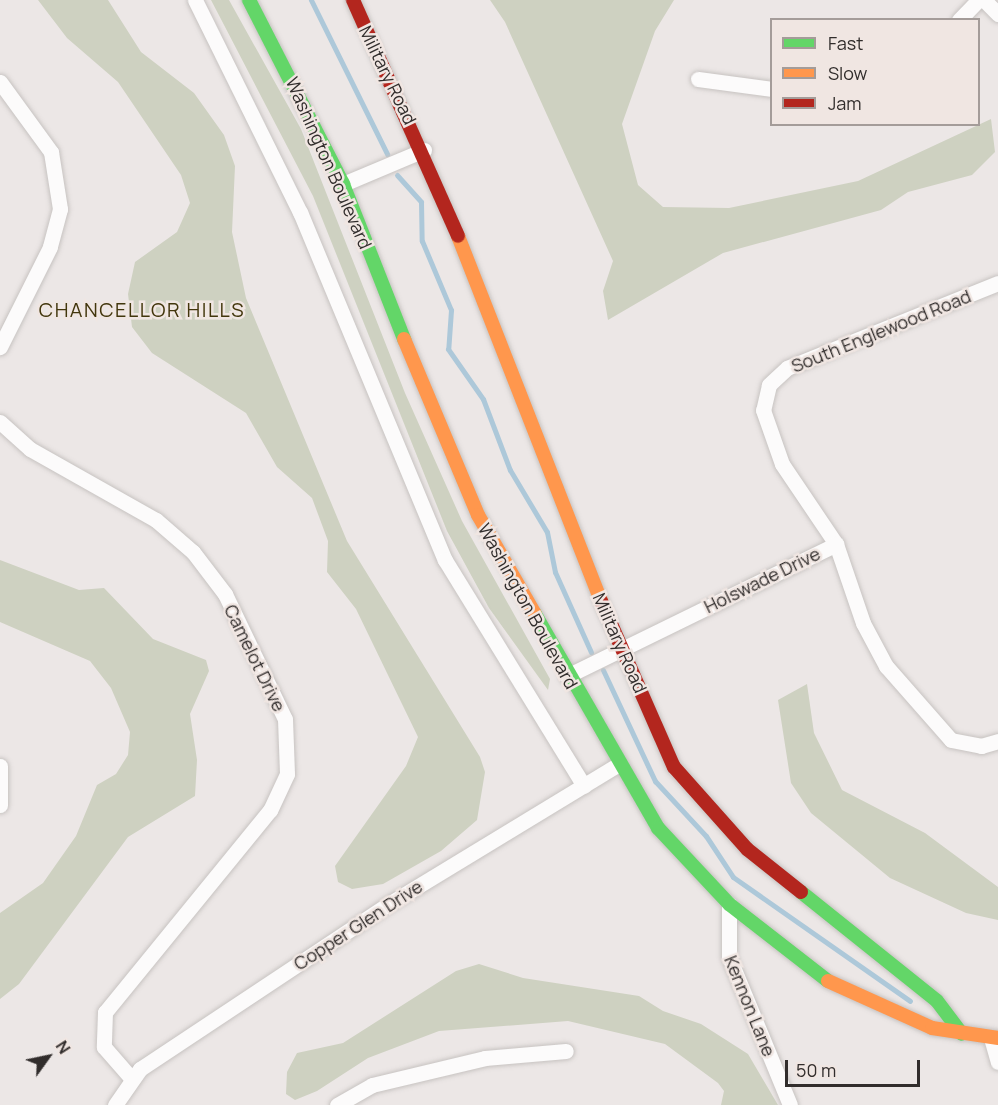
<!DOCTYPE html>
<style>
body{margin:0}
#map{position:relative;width:998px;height:1105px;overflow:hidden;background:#ece7e6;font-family:Manrope,sans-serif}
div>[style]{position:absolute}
.green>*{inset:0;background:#ced1c1}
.stream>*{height:5px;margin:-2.5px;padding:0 2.5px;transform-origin:2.5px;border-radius:2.5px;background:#adc8d9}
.roads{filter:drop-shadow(0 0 2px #c7c3c1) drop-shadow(0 0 2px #c7c3c1)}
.street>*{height:15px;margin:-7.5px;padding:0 7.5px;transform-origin:7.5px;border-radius:7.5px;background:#fcfbfb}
.fast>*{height:14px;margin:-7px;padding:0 7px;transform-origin:7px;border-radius:7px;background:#63d668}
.slow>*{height:14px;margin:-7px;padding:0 7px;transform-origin:7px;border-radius:7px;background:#ff974d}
.jam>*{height:14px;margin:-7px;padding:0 7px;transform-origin:7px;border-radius:7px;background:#b3261e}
span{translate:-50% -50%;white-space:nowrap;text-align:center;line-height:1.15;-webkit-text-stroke:5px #f0e6e2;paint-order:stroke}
.street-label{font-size:18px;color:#312d2c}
.neighbourhood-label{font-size:20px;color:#42360c;letter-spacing:1.5px}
.legend{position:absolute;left:770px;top:18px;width:210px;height:108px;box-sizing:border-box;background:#f0e6e2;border:2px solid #a49c99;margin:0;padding:8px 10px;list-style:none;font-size:18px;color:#312d2c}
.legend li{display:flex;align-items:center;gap:12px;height:30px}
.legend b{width:30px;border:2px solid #a49c99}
.north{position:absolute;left:18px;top:1027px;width:60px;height:60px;-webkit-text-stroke:4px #f0e6e2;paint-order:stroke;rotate:57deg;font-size:16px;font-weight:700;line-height:24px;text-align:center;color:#312d2c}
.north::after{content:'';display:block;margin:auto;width:21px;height:27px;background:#312d2c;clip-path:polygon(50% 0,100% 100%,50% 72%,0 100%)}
.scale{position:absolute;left:785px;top:1060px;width:135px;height:27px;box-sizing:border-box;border:3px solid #312d2c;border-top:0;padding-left:8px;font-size:18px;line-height:21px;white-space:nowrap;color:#312d2c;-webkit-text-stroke:4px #f0e6e2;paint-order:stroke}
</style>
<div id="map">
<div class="green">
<div style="clip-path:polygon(38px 0,108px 0,141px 52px,194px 93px,224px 135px,235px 166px,232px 232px,246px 298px,347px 541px,480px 757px,485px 772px,477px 820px,441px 851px,383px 884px,352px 889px,338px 882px,335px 866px,406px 766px,418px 737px,356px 609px,327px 572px,328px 541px,312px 498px,277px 467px,246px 413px,152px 353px,132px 327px,128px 294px,135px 262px,177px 232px,190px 203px,181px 175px,118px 82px,67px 38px)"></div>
<div style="clip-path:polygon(211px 0,229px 0,301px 129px,405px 393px,462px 521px,550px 679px,548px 690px,489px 608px,447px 531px,313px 196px)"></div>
<div style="clip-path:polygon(490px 0,674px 0,655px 31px,622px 124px,638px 185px,663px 207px,729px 208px,858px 181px,991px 119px,995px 152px,972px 175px,908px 192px,881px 210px,723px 253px,608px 320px,603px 291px,613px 261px,505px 22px)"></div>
<div style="clip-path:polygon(0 560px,79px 590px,104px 588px,153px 639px,206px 660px,209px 671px,190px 714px,197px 760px,195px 796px,128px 837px,19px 984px,0 999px,0 913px,43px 883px,76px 836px,97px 785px,116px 774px,128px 755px,130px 732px,111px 688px,90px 661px,0 622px)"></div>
<div style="clip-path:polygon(807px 684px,814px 733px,842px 790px,925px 833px,998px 887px,998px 920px,966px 913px,890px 878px,811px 813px,791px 783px,778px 700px)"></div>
<div style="clip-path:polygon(479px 964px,523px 978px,639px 996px,663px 1011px,701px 1024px,748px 1054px,778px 1105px,721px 1105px,724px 1091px,718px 1083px,665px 1044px,568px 1021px,439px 1031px,368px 1058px,317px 1091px,295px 1100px,286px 1094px,287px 1072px,297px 1053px,343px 1043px,456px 971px)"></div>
</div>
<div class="stream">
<div style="left:311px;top:0;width:172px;rotate:63.7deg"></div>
<div style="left:397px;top:175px;width:36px;rotate:48deg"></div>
<div style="left:421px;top:202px;width:39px;rotate:89deg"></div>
<div style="left:422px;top:241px;width:75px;rotate:67.2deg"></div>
<div style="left:451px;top:310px;width:39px;rotate:94deg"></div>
<div style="left:448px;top:349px;width:61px;rotate:55deg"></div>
<div style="left:483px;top:399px;width:76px;rotate:69.2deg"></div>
<div style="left:510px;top:470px;width:72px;rotate:59.2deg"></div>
<div style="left:547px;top:532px;width:41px;rotate:78.7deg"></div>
<div style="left:555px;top:572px;width:88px;rotate:65.8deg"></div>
<div style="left:603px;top:670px;width:123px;rotate:64.9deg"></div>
<div style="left:655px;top:781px;width:75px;rotate:47.2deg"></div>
<div style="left:706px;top:836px;width:49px;rotate:56.6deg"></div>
<div style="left:733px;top:877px;width:216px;rotate:35deg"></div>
</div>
<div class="roads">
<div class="street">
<div style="left:195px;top:0;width:237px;rotate:63.7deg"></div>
<div style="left:300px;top:212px;width:377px;rotate:67.4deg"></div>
<div style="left:445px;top:560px;width:265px;rotate:58.4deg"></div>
<div style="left:984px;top:0;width:20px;rotate:45deg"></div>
<div style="left:959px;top:20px;width:28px;rotate:-46deg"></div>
<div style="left:698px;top:79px;width:75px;rotate:7.7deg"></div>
<div style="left:0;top:82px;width:87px;rotate:53.9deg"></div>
<div style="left:51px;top:152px;width:58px;rotate:81deg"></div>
<div style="left:60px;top:209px;width:39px;rotate:105deg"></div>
<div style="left:50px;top:247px;width:112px;rotate:116.6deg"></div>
<div style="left:343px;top:184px;width:88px;rotate:-22.8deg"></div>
<div style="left:998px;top:283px;width:227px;rotate:158.1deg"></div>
<div style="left:787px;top:368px;width:25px;rotate:137deg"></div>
<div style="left:769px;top:385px;width:26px;rotate:103deg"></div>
<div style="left:763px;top:410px;width:57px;rotate:70.6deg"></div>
<div style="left:782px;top:464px;width:97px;rotate:56deg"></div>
<div style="left:836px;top:544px;width:83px;rotate:71.1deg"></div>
<div style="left:863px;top:623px;width:49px;rotate:61.9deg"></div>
<div style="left:886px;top:666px;width:98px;rotate:48.7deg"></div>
<div style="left:951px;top:740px;width:31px;rotate:11deg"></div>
<div style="left:981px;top:746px;width:18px;rotate:-16deg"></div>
<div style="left:0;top:422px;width:40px;rotate:42deg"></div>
<div style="left:30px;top:449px;width:145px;rotate:29.4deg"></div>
<div style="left:156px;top:520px;width:49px;rotate:40.9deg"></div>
<div style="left:193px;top:552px;width:53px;rotate:52.7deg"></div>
<div style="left:225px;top:594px;width:139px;rotate:64.4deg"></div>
<div style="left:285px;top:719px;width:55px;rotate:87.9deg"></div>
<div style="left:287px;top:774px;width:40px;rotate:115deg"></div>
<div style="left:270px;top:810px;width:261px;rotate:129.2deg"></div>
<div style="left:105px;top:1012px;width:35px;rotate:92deg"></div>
<div style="left:104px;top:1047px;width:41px;rotate:48.9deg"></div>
<div style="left:567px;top:676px;width:300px;rotate:-26.1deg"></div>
<div style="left:0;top:766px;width:39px;rotate:90deg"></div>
<div style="left:729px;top:904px;width:53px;rotate:90deg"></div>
<div style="left:729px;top:957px;width:160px;rotate:67.6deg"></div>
<div style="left:991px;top:1038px;width:25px;rotate:74deg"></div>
<div style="left:115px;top:1105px;width:44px;rotate:-55.2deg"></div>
<div style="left:140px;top:1069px;width:296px;rotate:-33.6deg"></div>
<div style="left:387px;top:905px;width:269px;rotate:-31.3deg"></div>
<div style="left:337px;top:1105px;width:40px;rotate:-29.7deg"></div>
<div style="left:372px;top:1085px;width:116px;rotate:-13.4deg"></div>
<div style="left:485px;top:1058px;width:81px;rotate:-4.9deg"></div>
</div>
<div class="fast">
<div style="left:249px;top:0;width:207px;rotate:62.9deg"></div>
<div style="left:343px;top:184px;width:167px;rotate:68.5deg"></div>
<div style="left:535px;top:614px;width:247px;rotate:60.1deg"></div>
<div style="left:658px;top:828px;width:104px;rotate:46.9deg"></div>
<div style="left:729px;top:904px;width:125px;rotate:37.9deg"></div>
<div style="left:801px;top:892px;width:174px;rotate:38.7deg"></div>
<div style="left:937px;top:1001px;width:41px;rotate:52.9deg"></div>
</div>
<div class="slow">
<div style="left:458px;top:236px;width:392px;rotate:68.6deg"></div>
<div style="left:404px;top:339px;width:191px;rotate:67.2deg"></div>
<div style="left:478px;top:515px;width:114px;rotate:60.1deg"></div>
<div style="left:828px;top:981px;width:114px;rotate:24.3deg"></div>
<div style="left:932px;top:1028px;width:67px;rotate:8.6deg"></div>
</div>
<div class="jam">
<div style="left:353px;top:0;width:258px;rotate:66deg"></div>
<div style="left:601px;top:601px;width:181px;rotate:66.3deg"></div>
<div style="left:674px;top:767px;width:110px;rotate:48.3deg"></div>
<div style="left:747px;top:849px;width:69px;rotate:38.5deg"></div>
</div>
</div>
<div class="street-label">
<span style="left:388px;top:75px;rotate:64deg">Military Road</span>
<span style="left:329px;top:163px;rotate:66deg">Washington Boulevard</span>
<span style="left:881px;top:331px;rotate:-22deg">South Englewood Road</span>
<span style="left:762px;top:580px;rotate:-26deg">Holswade Drive</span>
<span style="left:528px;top:606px;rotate:61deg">Washington Boulevard</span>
<span style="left:620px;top:643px;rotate:66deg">Military Road</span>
<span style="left:255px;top:658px;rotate:64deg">Camelot Drive</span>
<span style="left:358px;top:925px;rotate:-33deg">Copper Glen Drive</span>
<span style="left:750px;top:1006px;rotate:68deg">Kennon Lane</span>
</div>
<div class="neighbourhood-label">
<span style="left:142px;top:309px">CHANCELLOR HILLS</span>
</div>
<ul class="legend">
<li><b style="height:8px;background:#63d668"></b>Fast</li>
<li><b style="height:8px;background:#ff974d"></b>Slow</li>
<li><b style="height:8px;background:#b3261e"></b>Jam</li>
</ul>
<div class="north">N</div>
<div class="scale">50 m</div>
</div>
